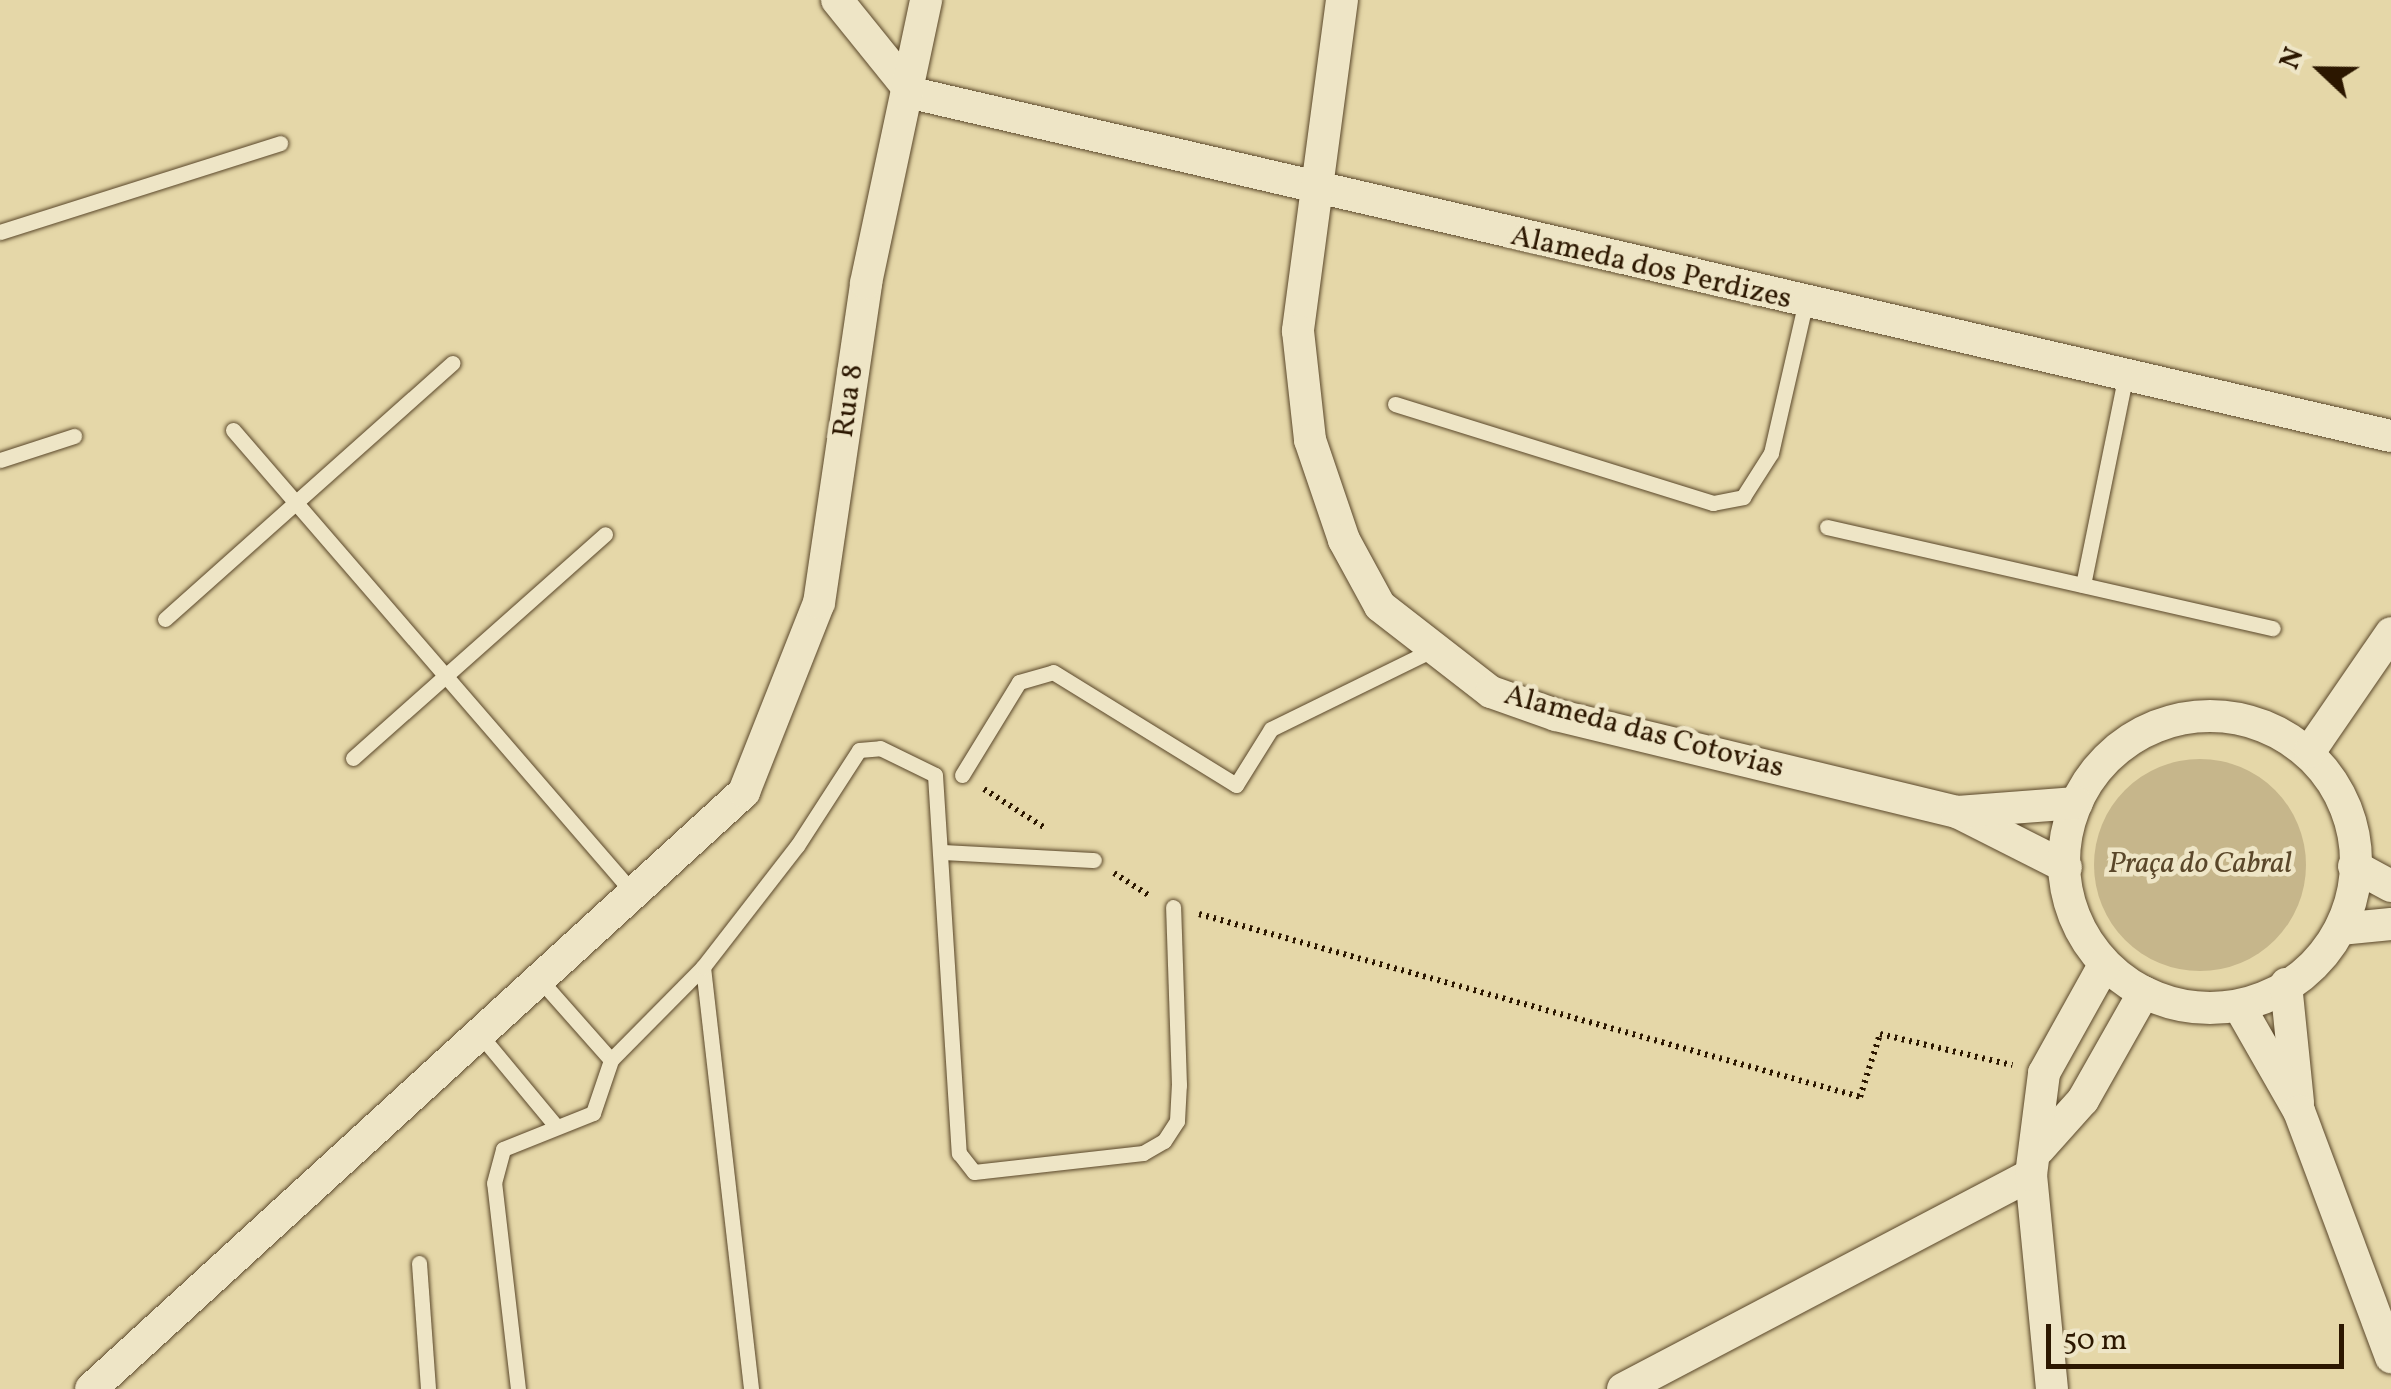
<!DOCTYPE html>
<meta charset="utf-8">
<style>
body{margin:0}
#map{position:relative;width:2391px;height:1389px;overflow:hidden;background:#e5d7a8;font-family:Vollkorn,serif}
div>[style]{position:absolute}
.green>*{inset:0;background:#c6b68b}
.round{border-radius:50%}
.path>*{height:6px;margin-top:-3px;transform-origin:0;background:repeating-linear-gradient(90deg,#2c1700 0 2.5px,transparent 0 7.5px)}
.roads{filter:drop-shadow(0 0 2px #5a472a) drop-shadow(0 0 2px #5a472a)}
.lane>*{height:15px;margin:-7.5px;padding:0 7.5px;transform-origin:7.5px;border-radius:7.5px;background:#eee5c6}
.street>*{height:32px;margin:-16px;padding:0 16px;transform-origin:16px;border-radius:16px;background:#eee5c6}
.street>.ring{margin:-16px;padding:0;box-sizing:content-box;background:none;border:32px solid #eee5c6;border-radius:50%}
span{translate:-50% -50%;white-space:nowrap;text-align:center;line-height:1.15;-webkit-text-stroke:9px #eee5c6;paint-order:stroke}
.street-label{font-size:30px;color:#2c1700}
.park-label{font-size:30px;color:#5a472a;font-style:italic}
.north{position:absolute;left:2271px;top:20px;width:100px;height:100px;-webkit-text-stroke:8px #eee5c6;paint-order:stroke;rotate:292deg;font-size:28px;font-weight:700;line-height:40px;text-align:center;color:#2c1700}
.north::after{content:'';display:block;margin:auto;width:35px;height:45px;background:#2c1700;clip-path:polygon(50% 0,100% 100%,50% 72%,0 100%)}
.scale{position:absolute;left:2046px;top:1324px;width:298px;height:45px;box-sizing:border-box;border:5px solid #2c1700;border-top:0;padding-left:12px;font-size:30px;line-height:35px;white-space:nowrap;color:#2c1700;-webkit-text-stroke:8px #eee5c6;paint-order:stroke}
</style>
<div id="map">
<div class="green">
<div class="round" style="left:2094px;top:759px;width:212px;height:212px"></div>
</div>
<div class="path">
<div style="left:984px;top:789px;width:72px;rotate:32.6deg"></div>
<div style="left:1114px;top:873px;width:43px;rotate:32.6deg"></div>
<div style="left:1199px;top:914px;width:686px;rotate:15.47deg"></div>
<div style="left:1860px;top:1097px;width:66px;rotate:-72.4deg"></div>
<div style="left:1880px;top:1034px;width:136px;rotate:13.2deg"></div>
</div>
<div class="roads">
<div class="lane">
<div style="left:0;top:232px;width:294px;rotate:-17.6deg"></div>
<div style="left:1395px;top:404px;width:333px;rotate:17.3deg"></div>
<div style="left:1713px;top:503px;width:31px;rotate:-11deg"></div>
<div style="left:1743px;top:497px;width:52px;rotate:-57.5deg"></div>
<div style="left:1771px;top:453px;width:153px;rotate:-77.1deg"></div>
<div style="left:233px;top:430px;width:615px;rotate:49.16deg"></div>
<div style="left:0;top:460px;width:78px;rotate:-18deg"></div>
<div style="left:1827px;top:527px;width:457px;rotate:12.8deg"></div>
<div style="left:2083px;top:585px;width:210px;rotate:-78.5deg"></div>
<div style="left:165px;top:619px;width:385px;rotate:-41.7deg"></div>
<div style="left:353px;top:758px;width:337px;rotate:-41.6deg"></div>
<div style="left:962px;top:775px;width:109px;rotate:-58.5deg"></div>
<div style="left:1019px;top:682px;width:35px;rotate:-16deg"></div>
<div style="left:1053px;top:672px;width:215px;rotate:31.7deg"></div>
<div style="left:1236px;top:785px;width:66px;rotate:-58deg"></div>
<div style="left:1271px;top:729px;width:177px;rotate:-26.1deg"></div>
<div style="left:941px;top:852px;width:153px;rotate:3deg"></div>
<div style="left:703px;top:967px;width:425px;rotate:83.5deg"></div>
<div style="left:542px;top:982px;width:104px;rotate:48.5deg"></div>
<div style="left:482px;top:1037px;width:116px;rotate:50.3deg"></div>
<div style="left:419px;top:1263px;width:126px;rotate:85.9deg"></div>
<div style="left:518px;top:1389px;width:207px;rotate:-96.6deg"></div>
<div style="left:494px;top:1183px;width:35px;rotate:-75deg"></div>
<div style="left:503px;top:1149px;width:97px;rotate:-21.8deg"></div>
<div style="left:593px;top:1113px;width:56px;rotate:-71.2deg"></div>
<div style="left:611px;top:1060px;width:131px;rotate:-45.3deg"></div>
<div style="left:703px;top:967px;width:153px;rotate:-52.2deg"></div>
<div style="left:797px;top:846px;width:114px;rotate:-57.1deg"></div>
<div style="left:859px;top:750px;width:21px;rotate:-5deg"></div>
<div style="left:880px;top:748px;width:61px;rotate:26.1deg"></div>
<div style="left:935px;top:775px;width:379px;rotate:86.4deg"></div>
<div style="left:959px;top:1153px;width:24px;rotate:52deg"></div>
<div style="left:974px;top:1172px;width:170px;rotate:-6.4deg"></div>
<div style="left:1143px;top:1153px;width:24px;rotate:-30deg"></div>
<div style="left:1164px;top:1141px;width:24px;rotate:-57deg"></div>
<div style="left:1177px;top:1121px;width:36px;rotate:-87deg"></div>
<div style="left:1179px;top:1085px;width:178px;rotate:-91.9deg"></div>
</div>
<div class="street">
<div style="left:837px;top:0;width:119px;rotate:51.1deg"></div>
<div style="left:912px;top:93px;width:1518px;rotate:13.06deg"></div>
<div style="left:1342px;top:0;width:334px;rotate:97.6deg"></div>
<div style="left:1298px;top:331px;width:110px;rotate:83.7deg"></div>
<div style="left:1310px;top:440px;width:106px;rotate:71.2deg"></div>
<div style="left:1344px;top:540px;width:75px;rotate:61.4deg"></div>
<div style="left:1380px;top:606px;width:140px;rotate:37.8deg"></div>
<div style="left:1491px;top:692px;width:69px;rotate:19.5deg"></div>
<div style="left:1556px;top:715px;width:413px;rotate:13.6deg"></div>
<div style="left:1957px;top:812px;width:122px;rotate:26.8deg"></div>
<div class="ring" style="left:2064px;top:716px;width:260px;height:260px"></div>
<div style="left:2310px;top:751px;width:143px;rotate:-55.5deg"></div>
<div style="left:1957px;top:812px;width:120px;rotate:-4.3deg"></div>
<div style="left:2354px;top:866px;width:42px;rotate:28.4deg"></div>
<div style="left:2340px;top:929px;width:51px;rotate:-5.6deg"></div>
<div style="left:2286px;top:984px;width:119px;rotate:84.2deg"></div>
<div style="left:2239px;top:1006px;width:121px;rotate:60.3deg"></div>
<div style="left:2299px;top:1111px;width:263px;rotate:69.5deg"></div>
<div style="left:2039px;top:1149px;width:66px;rotate:-48.1deg"></div>
<div style="left:2083px;top:1100px;width:124px;rotate:-60.5deg"></div>
<div style="left:91px;top:1389px;width:885px;rotate:-42.43deg"></div>
<div style="left:744px;top:792px;width:203px;rotate:-68.4deg"></div>
<div style="left:819px;top:603px;width:323px;rotate:-81.6deg"></div>
<div style="left:866px;top:283px;width:289px;rotate:-78deg"></div>
<div style="left:1623px;top:1389px;width:461px;rotate:-27.7deg"></div>
<div style="left:2052px;top:1389px;width:215px;rotate:-95.6deg"></div>
<div style="left:2031px;top:1175px;width:103px;rotate:-82.7deg"></div>
<div style="left:2044px;top:1073px;width:124px;rotate:-60.9deg"></div>
</div>
</div>
<div class="street-label">
<span style="left:1651px;top:268px;rotate:13deg">Alameda dos Perdizes</span>
<span style="left:849px;top:401px;rotate:-82deg">Rua 8</span>
<span style="left:1644px;top:732px;rotate:15deg">Alameda das Cotovias</span>
</div>
<div class="park-label">
<span style="left:2200px;top:864px">Praça do Cabral</span>
</div>
<div class="north">N</div>
<div class="scale">50 m</div>
</div>
